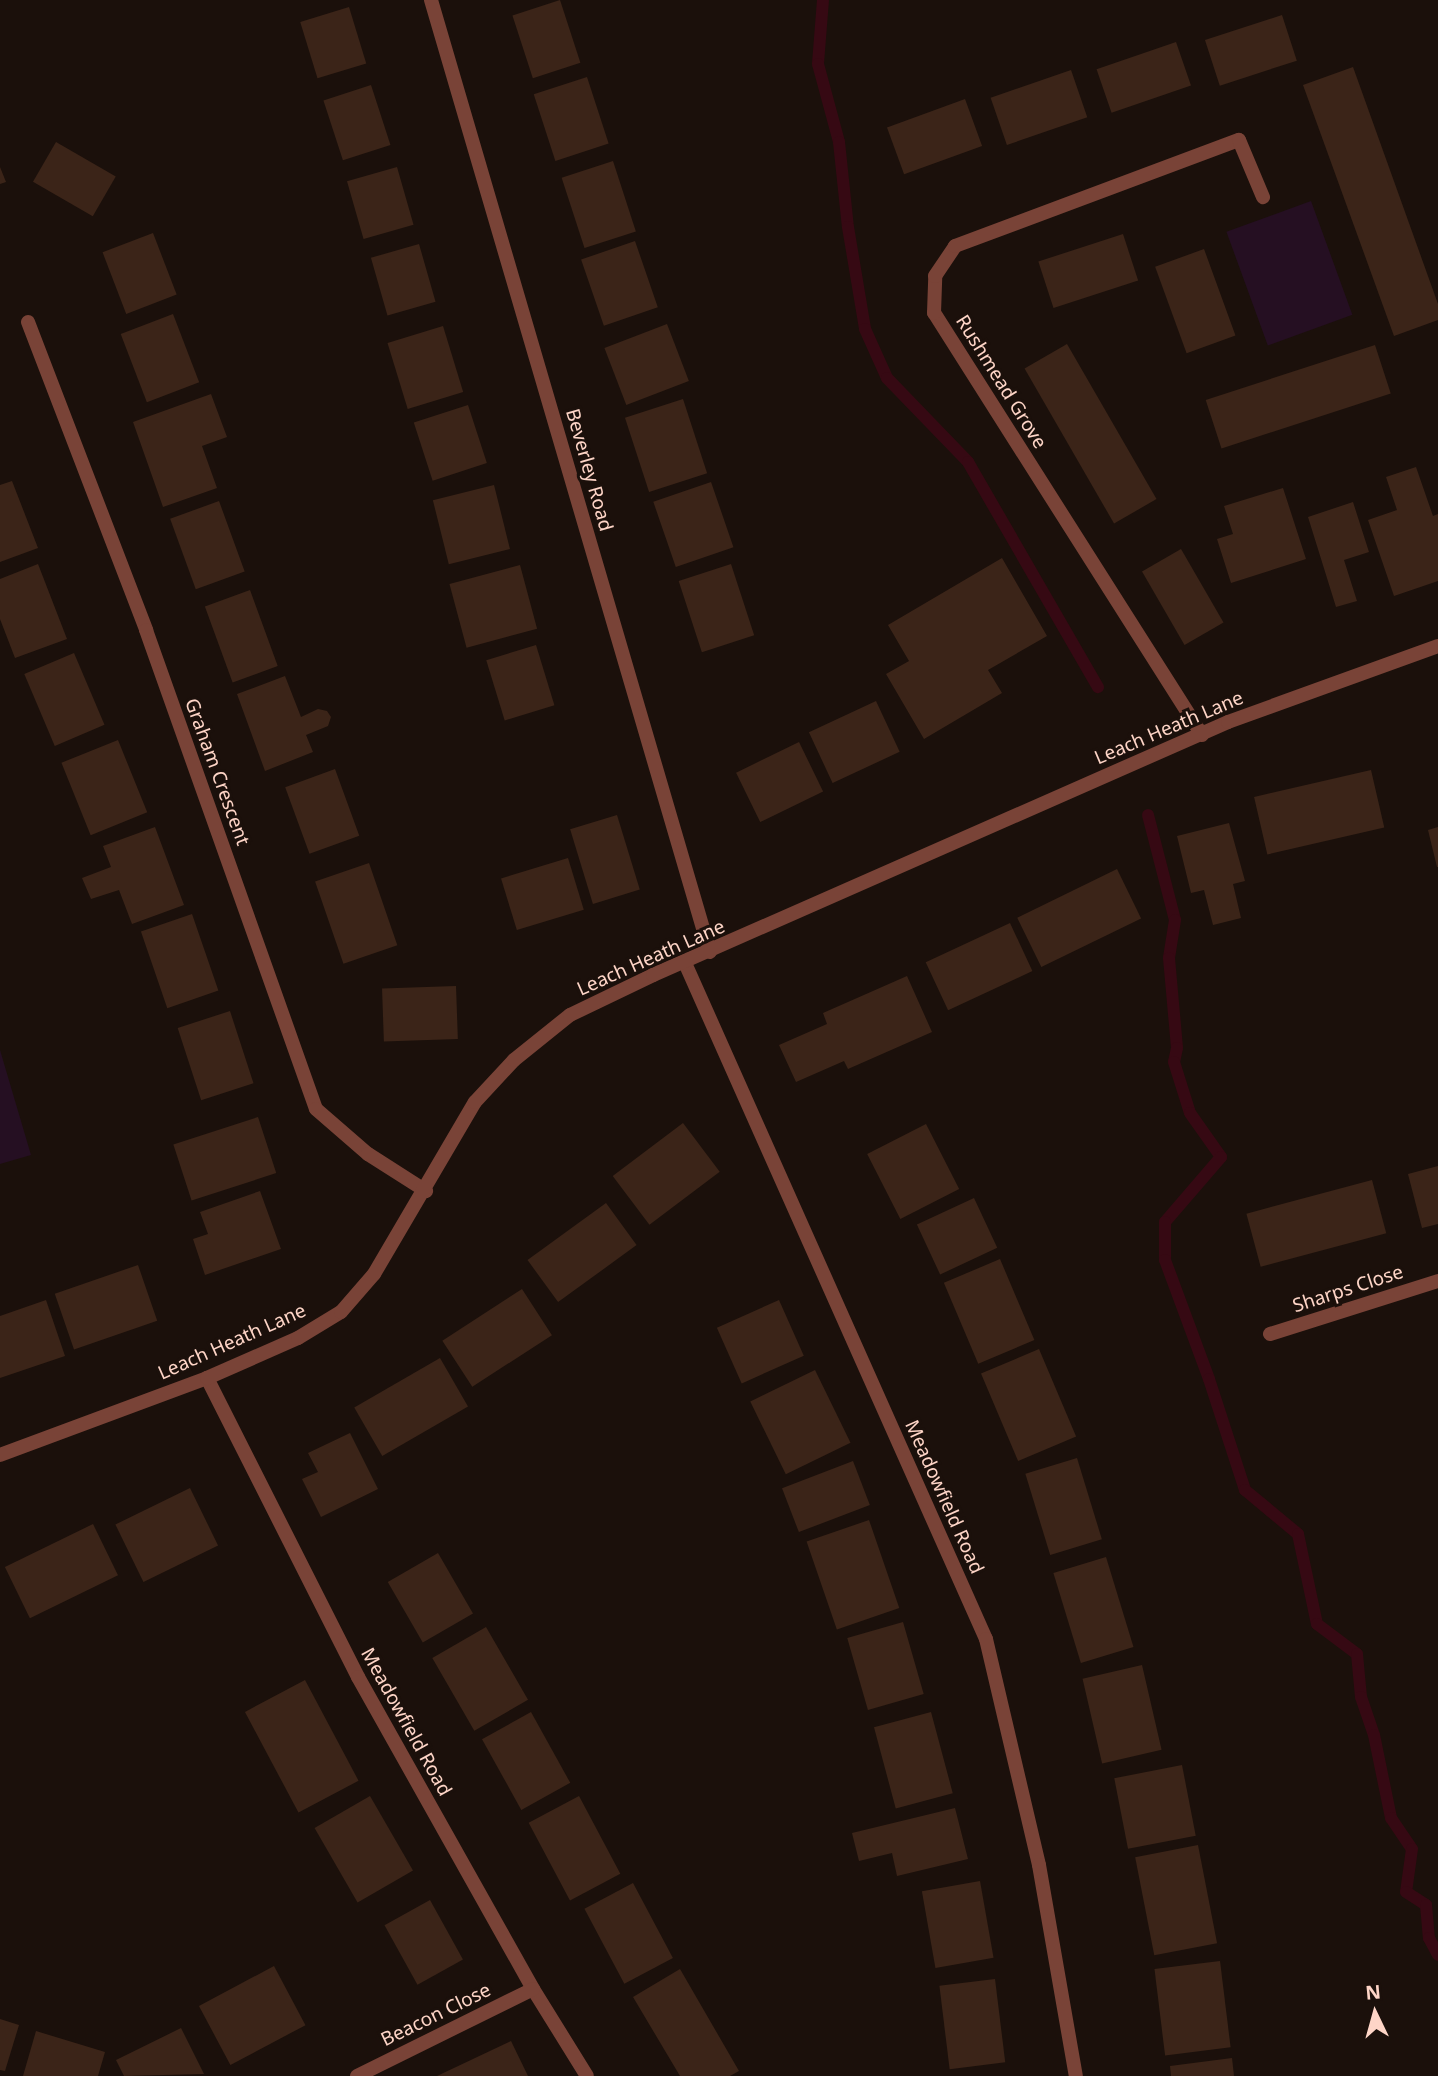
<!DOCTYPE html>
<style>
body{margin:0}
#map{position:relative;width:1438px;height:2076px;overflow:hidden;background:#1b100b;font-family:"Noto Sans",sans-serif}
div>[style]{position:absolute}
.green>*{inset:0;background:#250f22;transform-origin:0 0}
.stream>*{height:12px;margin:-6px;padding:0 6px;transform-origin:6px;border-radius:6px;background:#360913}
.building>*{inset:0;background:#3b2418;transform-origin:0 0}
.minor>*{height:14px;margin:-7px;padding:0 7px;transform-origin:7px;border-radius:7px;background:#794337}
.tertiary>*{height:14px;margin:-7px;padding:0 7px;transform-origin:7px;border-radius:7px;background:#794337}
span{translate:-50% -50%;white-space:nowrap;text-align:center;line-height:1.15;-webkit-text-stroke:6px #1b100b;paint-order:stroke}
.street-label{font-size:19px;color:#fed5c7}
.north{position:absolute;left:1340px;top:1978px;width:70px;height:70px;-webkit-text-stroke:5px #1b100b;paint-order:stroke;rotate:355deg;font-size:19px;font-weight:700;line-height:28px;text-align:center;color:#fed5c7}
.north::after{content:'';display:block;margin:auto;width:24px;height:32px;background:#fed5c7;clip-path:polygon(50% 0,100% 100%,50% 72%,0 100%)}
</style>
<div id="map">
<div class="green">
<div style="left:1311px;top:201px;width:121px;height:90px;rotate:70deg"></div>
<div style="clip-path:polygon(0 1050px,31px 1155px,0 1164px)"></div>
</div>
<div class="stream">
<div style="left:823px;top:0;width:64px;rotate:94.5deg"></div>
<div style="left:818px;top:64px;width:81px;rotate:74.9deg"></div>
<div style="left:839px;top:142px;width:85px;rotate:84deg"></div>
<div style="left:848px;top:227px;width:103px;rotate:80.5deg"></div>
<div style="left:865px;top:329px;width:54px;rotate:65.8deg"></div>
<div style="left:887px;top:378px;width:117px;rotate:46deg"></div>
<div style="left:968px;top:462px;width:260px;rotate:60deg"></div>
<div style="left:1148px;top:815px;width:108px;rotate:75.6deg"></div>
<div style="left:1175px;top:920px;width:38px;rotate:99deg"></div>
<div style="left:1169px;top:958px;width:90px;rotate:84.9deg"></div>
<div style="left:1177px;top:1048px;width:14px;rotate:102deg"></div>
<div style="left:1174px;top:1062px;width:53px;rotate:72.6deg"></div>
<div style="left:1190px;top:1113px;width:54px;rotate:54.8deg"></div>
<div style="left:1221px;top:1157px;width:86px;rotate:130.7deg"></div>
<div style="left:1165px;top:1222px;width:38px;rotate:90deg"></div>
<div style="left:1165px;top:1260px;width:127px;rotate:69.7deg"></div>
<div style="left:1209px;top:1379px;width:117px;rotate:72deg"></div>
<div style="left:1245px;top:1490px;width:69px;rotate:39.7deg"></div>
<div style="left:1298px;top:1534px;width:92px;rotate:78.1deg"></div>
<div style="left:1317px;top:1624px;width:50px;rotate:36.9deg"></div>
<div style="left:1357px;top:1654px;width:43px;rotate:84.7deg"></div>
<div style="left:1361px;top:1697px;width:40px;rotate:71.1deg"></div>
<div style="left:1374px;top:1735px;width:85px;rotate:78.4deg"></div>
<div style="left:1391px;top:1818px;width:37px;rotate:56deg"></div>
<div style="left:1412px;top:1849px;width:43px;rotate:97.9deg"></div>
<div style="left:1406px;top:1892px;width:24px;rotate:33deg"></div>
<div style="left:1426px;top:1905px;width:33px;rotate:85deg"></div>
<div style="left:1429px;top:1938px;width:19px;rotate:62deg"></div>
</div>
<div class="building">
<div style="left:560px;top:0;width:66px;height:50px;rotate:72deg"></div>
<div style="left:349px;top:7px;width:59px;height:51px;rotate:73deg"></div>
<div style="left:1282px;top:15px;width:48px;height:81px;rotate:72deg"></div>
<div style="left:1176px;top:42px;width:46px;height:84px;rotate:71deg"></div>
<div style="clip-path:polygon(1353px 67px,1438px 304px,1438px 320px,1394px 336px,1303px 85px)"></div>
<div style="left:1071px;top:70px;width:50px;height:85px;rotate:71deg"></div>
<div style="left:587px;top:77px;width:70px;height:56px;rotate:72deg"></div>
<div style="left:371px;top:85px;width:63px;height:50px;rotate:72deg"></div>
<div style="left:965px;top:99px;width:50px;height:83px;rotate:70deg"></div>
<div style="left:56px;top:142px;width:69px;height:46px;rotate:30deg"></div>
<div style="left:613px;top:161px;width:74px;height:54px;rotate:72deg"></div>
<div style="clip-path:polygon(0 167px,6px 182px,0 184px)"></div>
<div style="left:397px;top:167px;width:60px;height:52px;rotate:74deg"></div>
<div style="left:153px;top:233px;width:66px;height:54px;rotate:69deg"></div>
<div style="left:1123px;top:234px;width:49px;height:89px;rotate:72deg"></div>
<div style="left:635px;top:241px;width:70px;height:57px;rotate:71deg"></div>
<div style="left:419px;top:244px;width:60px;height:50px;rotate:74deg"></div>
<div style="left:1204px;top:249px;width:92px;height:52px;rotate:70deg"></div>
<div style="left:173px;top:314px;width:73px;height:56px;rotate:69deg"></div>
<div style="left:667px;top:324px;width:61px;height:67px;rotate:69deg"></div>
<div style="left:443px;top:326px;width:69px;height:58px;rotate:73deg"></div>
<div style="left:1067px;top:344px;width:179px;height:49px;rotate:60deg"></div>
<div style="left:1375px;top:345px;width:51px;height:178px;rotate:72deg"></div>
<div style="clip-path:polygon(211px 394px,227px 437px,202px 446px,217px 488px,163px 507px,133px 422px)"></div>
<div style="left:683px;top:399px;width:78px;height:61px;rotate:72deg"></div>
<div style="left:468px;top:405px;width:61px;height:57px;rotate:72deg"></div>
<div style="clip-path:polygon(1416px 467px,1433px 516px,1438px 514px,1438px 581px,1394px 596px,1368px 520px,1397px 510px,1386px 477px)"></div>
<div style="clip-path:polygon(12px 481px,38px 548px,0 562px,0 485px)"></div>
<div style="left:711px;top:482px;width:69px;height:61px;rotate:71deg"></div>
<div style="left:494px;top:485px;width:66px;height:63px;rotate:76deg"></div>
<div style="clip-path:polygon(1283px 488px,1306px 559px,1231px 583px,1217px 539px,1233px 534px,1224px 506px)"></div>
<div style="left:219px;top:501px;width:75px;height:52px;rotate:70deg"></div>
<div style="clip-path:polygon(1353px 502px,1369px 552px,1344px 560px,1357px 601px,1336px 607px,1308px 517px)"></div>
<div style="left:1181px;top:549px;width:85px;height:45px;rotate:60deg"></div>
<div style="clip-path:polygon(1002px 558px,1047px 636px,988px 670px,1002px 693px,924px 739px,886px 674px,909px 661px,888px 625px)"></div>
<div style="clip-path:polygon(38px 564px,67px 639px,15px 658px,0 619px,0 579px)"></div>
<div style="left:731px;top:564px;width:75px;height:55px;rotate:72deg"></div>
<div style="left:520px;top:565px;width:66px;height:73px;rotate:75deg"></div>
<div style="left:250px;top:590px;width:81px;height:48px;rotate:70deg"></div>
<div style="left:536px;top:645px;width:63px;height:52px;rotate:73deg"></div>
<div style="left:74px;top:653px;width:78px;height:54px;rotate:67deg"></div>
<div style="clip-path:polygon(285px 676px,301px 717px,318px 709px,327px 711px,331px 717px,328px 726px,306px 735px,313px 752px,265px 771px,237px 694px)"></div>
<div style="left:876px;top:701px;width:56px;height:74px;rotate:65deg"></div>
<div style="left:118px;top:740px;width:78px;height:61px;rotate:68deg"></div>
<div style="left:799px;top:742px;width:55px;height:70px;rotate:64deg"></div>
<div style="left:335px;top:769px;width:71px;height:53px;rotate:70deg"></div>
<div style="left:1371px;top:770px;width:59px;height:120px;rotate:77deg"></div>
<div style="left:617px;top:815px;width:78px;height:49px;rotate:73deg"></div>
<div style="clip-path:polygon(1229px 823px,1245px 881px,1233px 884px,1241px 918px,1213px 925px,1204px 890px,1191px 893px,1177px 836px)"></div>
<div style="clip-path:polygon(155px 827px,184px 905px,132px 924px,119px 890px,91px 899px,82px 878px,111px 867px,103px 846px)"></div>
<div style="clip-path:polygon(1438px 827px,1438px 867px,1437px 867px,1428px 830px)"></div>
<div style="left:568px;top:858px;width:54px;height:70px;rotate:73deg"></div>
<div style="left:369px;top:863px;width:87px;height:57px;rotate:71deg"></div>
<div style="left:1117px;top:869px;width:55px;height:111px;rotate:64deg"></div>
<div style="left:192px;top:914px;width:81px;height:54px;rotate:71deg"></div>
<div style="left:1010px;top:923px;width:53px;height:93px;rotate:65deg"></div>
<div style="clip-path:polygon(907px 976px,932px 1032px,848px 1069px,844px 1061px,796px 1082px,779px 1045px,827px 1024px,823px 1013px)"></div>
<div style="left:456px;top:986px;width:53px;height:74px;rotate:88deg"></div>
<div style="left:230px;top:1011px;width:76px;height:55px;rotate:72deg"></div>
<div style="left:258px;top:1117px;width:59px;height:89px;rotate:72deg"></div>
<div style="left:683px;top:1123px;width:61px;height:88px;rotate:53deg"></div>
<div style="left:926px;top:1124px;width:73px;height:66px;rotate:63deg"></div>
<div style="clip-path:polygon(1438px 1166px,1438px 1224px,1422px 1228px,1408px 1174px)"></div>
<div style="left:1372px;top:1180px;width:55px;height:130px;rotate:75deg"></div>
<div style="clip-path:polygon(260px 1191px,281px 1249px,205px 1275px,193px 1239px,208px 1234px,200px 1212px)"></div>
<div style="left:974px;top:1198px;width:55px;height:63px;rotate:65deg"></div>
<div style="left:606px;top:1203px;width:52px;height:97px;rotate:54deg"></div>
<div style="left:1000px;top:1259px;width:88px;height:61px;rotate:67deg"></div>
<div style="left:138px;top:1265px;width:59px;height:88px;rotate:71deg"></div>
<div style="left:522px;top:1289px;width:55px;height:95px;rotate:57deg"></div>
<div style="clip-path:polygon(46px 1300px,65px 1356px,0 1378px,0 1316px)"></div>
<div style="left:779px;top:1300px;width:61px;height:68px;rotate:66deg"></div>
<div style="left:1039px;top:1349px;width:95px;height:63px;rotate:67deg"></div>
<div style="left:440px;top:1358px;width:56px;height:99px;rotate:60deg"></div>
<div style="left:815px;top:1370px;width:81px;height:72px;rotate:64deg"></div>
<div style="clip-path:polygon(350px 1433px,378px 1489px,321px 1517px,302px 1479px,318px 1472px,308px 1453px)"></div>
<div style="left:1077px;top:1458px;width:85px;height:54px;rotate:73deg"></div>
<div style="left:853px;top:1461px;width:47px;height:76px;rotate:69deg"></div>
<div style="left:190px;top:1488px;width:64px;height:83px;rotate:64deg"></div>
<div style="left:869px;top:1520px;width:93px;height:66px;rotate:71deg"></div>
<div style="left:93px;top:1524px;width:57px;height:98px;rotate:64deg"></div>
<div style="left:438px;top:1553px;width:70px;height:58px;rotate:60deg"></div>
<div style="left:1106px;top:1557px;width:94px;height:55px;rotate:73deg"></div>
<div style="left:903px;top:1622px;width:75px;height:58px;rotate:74deg"></div>
<div style="left:486px;top:1627px;width:84px;height:62px;rotate:60deg"></div>
<div style="left:1142px;top:1665px;width:87px;height:61px;rotate:77deg"></div>
<div style="left:305px;top:1680px;width:114px;height:68px;rotate:62deg"></div>
<div style="left:531px;top:1712px;width:81px;height:56px;rotate:61deg"></div>
<div style="left:931px;top:1712px;width:84px;height:59px;rotate:75deg"></div>
<div style="left:1182px;top:1765px;width:72px;height:69px;rotate:79deg"></div>
<div style="left:370px;top:1796px;width:86px;height:64px;rotate:60deg"></div>
<div style="left:579px;top:1796px;width:88px;height:57px;rotate:62deg"></div>
<div style="clip-path:polygon(955px 1808px,968px 1859px,897px 1876px,892px 1853px,859px 1861px,852px 1833px)"></div>
<div style="left:1198px;top:1845px;width:100px;height:64px;rotate:79deg"></div>
<div style="left:980px;top:1881px;width:78px;height:59px;rotate:80deg"></div>
<div style="left:633px;top:1883px;width:85px;height:55px;rotate:62deg"></div>
<div style="left:430px;top:1900px;width:68px;height:52px;rotate:61deg"></div>
<div style="left:1220px;top:1961px;width:87px;height:66px;rotate:83deg"></div>
<div style="left:274px;top:1966px;width:67px;height:85px;rotate:62deg"></div>
<div style="clip-path:polygon(680px 1969px,739px 2071px,730px 2076px,680px 2076px,633px 1997px)"></div>
<div style="left:995px;top:1979px;width:84px;height:56px;rotate:83deg"></div>
<div style="clip-path:polygon(0 2019px,19px 2025px,5px 2071px,0 2070px)"></div>
<div style="clip-path:polygon(181px 2028px,204px 2074px,124px 2076px,116px 2060px)"></div>
<div style="clip-path:polygon(36px 2031px,105px 2052px,98px 2076px,23px 2076px)"></div>
<div style="clip-path:polygon(511px 2041px,528px 2076px,437px 2076px)"></div>
<div style="clip-path:polygon(1232px 2058px,1234px 2076px,1171px 2076px,1170px 2066px)"></div>
</div>
<div class="minor">
<div style="left:431px;top:0;width:992px;rotate:73.67deg"></div>
<div style="left:28px;top:322px;width:330px;rotate:69deg"></div>
<div style="left:146px;top:630px;width:508px;rotate:70.46deg"></div>
<div style="left:316px;top:1109px;width:69px;rotate:40.9deg"></div>
<div style="left:368px;top:1154px;width:69px;rotate:32.5deg"></div>
<div style="left:1202px;top:735px;width:500px;rotate:-122.4deg"></div>
<div style="left:934px;top:313px;width:37px;rotate:-88deg"></div>
<div style="left:935px;top:276px;width:36px;rotate:-56deg"></div>
<div style="left:955px;top:246px;width:303px;rotate:-20.5deg"></div>
<div style="left:1239px;top:140px;width:62px;rotate:67.2deg"></div>
<div style="left:685px;top:963px;width:740px;rotate:66deg"></div>
<div style="left:986px;top:1639px;width:232px;rotate:76.8deg"></div>
<div style="left:1039px;top:1865px;width:214px;rotate:80.1deg"></div>
<div style="left:1270px;top:1334px;width:176px;rotate:-17.5deg"></div>
<div style="left:207px;top:1378px;width:335px;rotate:63.2deg"></div>
<div style="left:358px;top:1677px;width:358px;rotate:60.7deg"></div>
<div style="left:533px;top:1989px;width:102px;rotate:58.2deg"></div>
<div style="left:357px;top:2076px;width:196px;rotate:-26.3deg"></div>
</div>
<div class="tertiary">
<div style="left:0;top:1455px;width:221px;rotate:-20.4deg"></div>
<div style="left:207px;top:1378px;width:99px;rotate:-23.7deg"></div>
<div style="left:298px;top:1338px;width:50px;rotate:-31.2deg"></div>
<div style="left:341px;top:1312px;width:50px;rotate:-49deg"></div>
<div style="left:374px;top:1274px;width:199px;rotate:-59.6deg"></div>
<div style="left:475px;top:1102px;width:57px;rotate:-47.1deg"></div>
<div style="left:514px;top:1060px;width:72px;rotate:-38.8deg"></div>
<div style="left:570px;top:1015px;width:92px;rotate:-25.7deg"></div>
<div style="left:653px;top:975px;width:628px;rotate:-23.75deg"></div>
<div style="left:1228px;top:722px;width:223px;rotate:-19.9deg"></div>
</div>
<div class="street-label">
<span style="left:1001px;top:382px;rotate:58deg">Rushmead Grove</span>
<span style="left:589px;top:470px;rotate:74deg">Beverley Road</span>
<span style="left:1169px;top:728px;rotate:-23deg">Leach Heath Lane</span>
<span style="left:217px;top:772px;rotate:70deg">Graham Crescent</span>
<span style="left:651px;top:958px;rotate:-24deg">Leach Heath Lane</span>
<span style="left:1348px;top:1289px;rotate:-18deg">Sharps Close</span>
<span style="left:232px;top:1342px;rotate:-24deg">Leach Heath Lane</span>
<span style="left:944px;top:1497px;rotate:66deg">Meadowfield Road</span>
<span style="left:406px;top:1722px;rotate:61deg">Meadowfield Road</span>
<span style="left:436px;top:2015px;rotate:-26deg">Beacon Close</span>
</div>
<div class="north">N</div>
</div>
